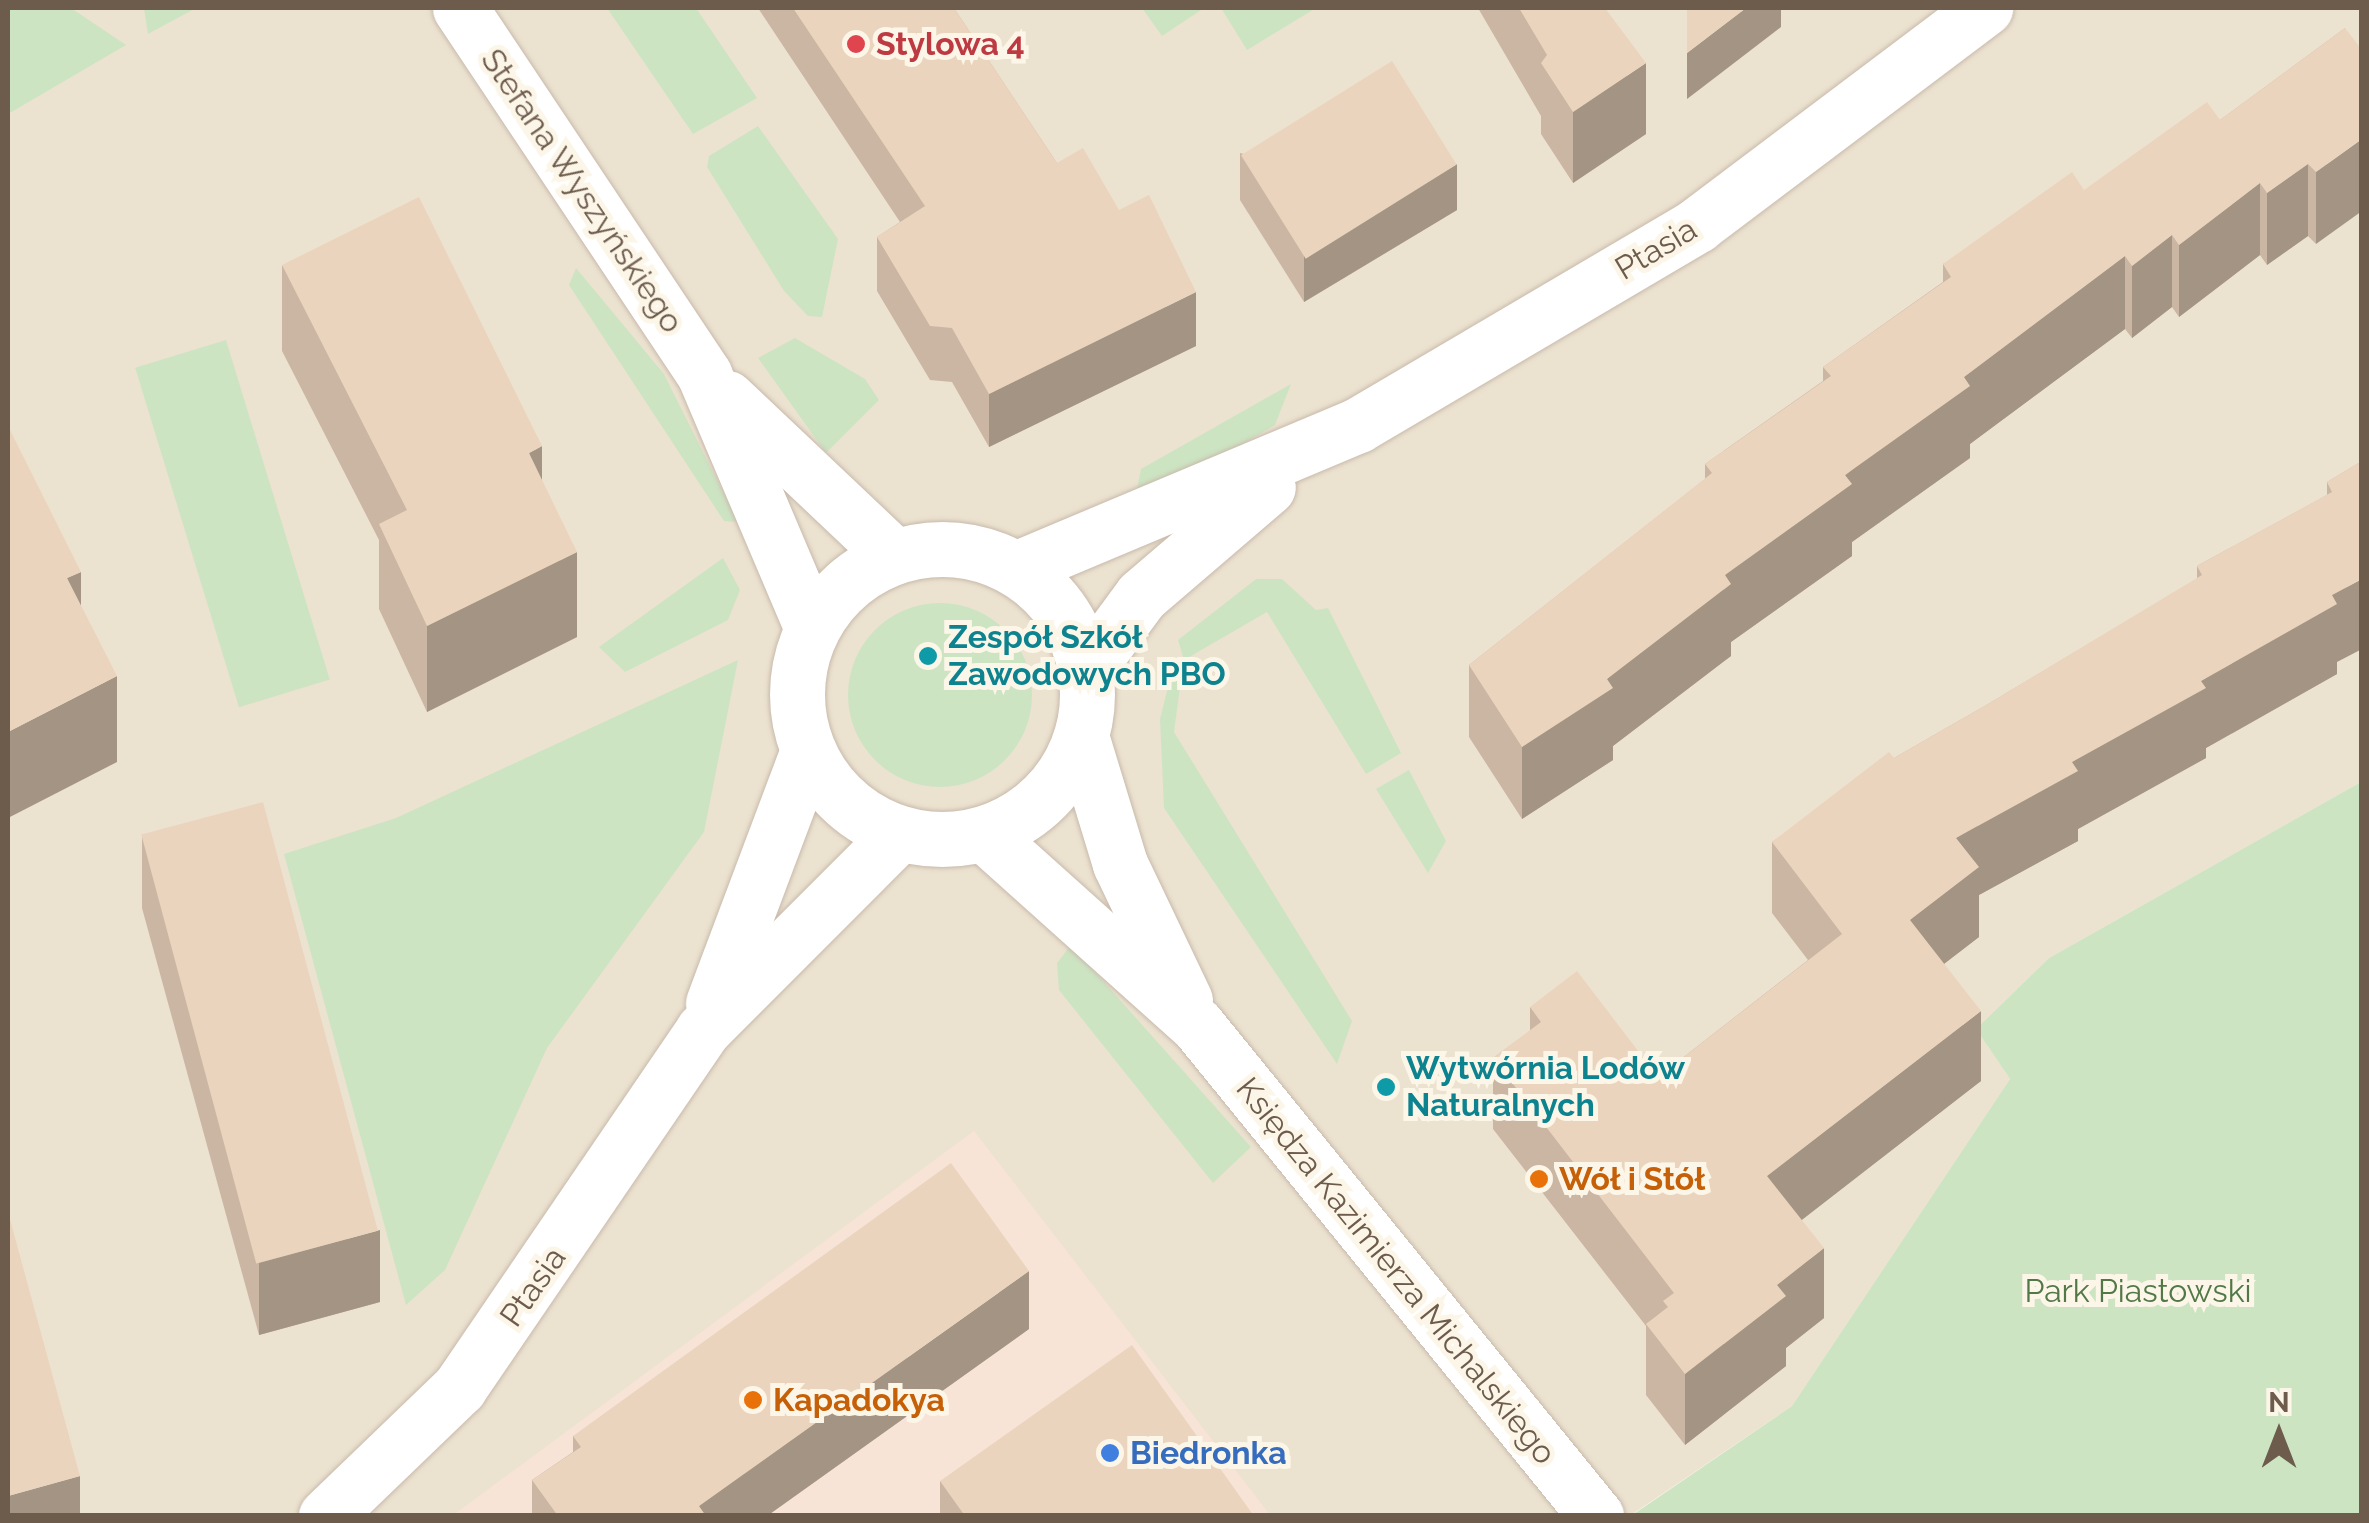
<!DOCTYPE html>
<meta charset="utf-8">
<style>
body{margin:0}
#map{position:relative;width:2369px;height:1523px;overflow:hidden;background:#f9f2e2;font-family:Raleway,sans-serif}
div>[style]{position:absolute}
.residential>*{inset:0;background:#ece2d0}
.commercial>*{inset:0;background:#f8e4d7}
.green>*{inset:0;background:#cde4c3;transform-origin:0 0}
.round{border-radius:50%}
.roads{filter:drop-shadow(0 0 2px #c8baab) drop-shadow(0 0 2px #c8baab)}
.tertiary>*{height:55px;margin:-27.5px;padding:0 27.5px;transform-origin:27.5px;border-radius:27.5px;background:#fff}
.tertiary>.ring{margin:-27.5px;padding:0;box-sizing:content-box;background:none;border:55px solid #fff;border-radius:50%}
.wall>*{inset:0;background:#cab6a3}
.shaded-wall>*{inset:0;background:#a49484}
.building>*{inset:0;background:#ebd4bd;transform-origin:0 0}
.dots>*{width:28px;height:28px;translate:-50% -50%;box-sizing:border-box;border:5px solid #fcf6e8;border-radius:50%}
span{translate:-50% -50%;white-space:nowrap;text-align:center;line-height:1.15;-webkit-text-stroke:10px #fcf6e8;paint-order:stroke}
.health-label{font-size:32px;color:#be3a42;font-weight:700}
.left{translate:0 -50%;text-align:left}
.street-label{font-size:32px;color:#6d5b4c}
.culture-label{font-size:32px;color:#0d838f;font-weight:700}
.food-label{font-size:32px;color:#c56008;font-weight:700}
.park-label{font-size:32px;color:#527848}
.shop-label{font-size:32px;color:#366cbe;font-weight:700}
.frame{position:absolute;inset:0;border:10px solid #6d5b4c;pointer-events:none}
.north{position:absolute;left:2229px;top:1383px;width:100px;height:100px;-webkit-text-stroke:8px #fcf6e8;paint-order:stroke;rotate:0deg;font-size:28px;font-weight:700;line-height:40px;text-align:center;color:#6d5b4c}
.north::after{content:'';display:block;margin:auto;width:35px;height:45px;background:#6d5b4c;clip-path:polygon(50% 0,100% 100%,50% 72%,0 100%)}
</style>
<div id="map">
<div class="residential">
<div style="clip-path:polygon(8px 8px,2361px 8px,2361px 782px,2049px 958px,1976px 1029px,2010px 1079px,1792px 1406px,1631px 1515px,8px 1516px)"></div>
</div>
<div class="commercial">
<div style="clip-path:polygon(974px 1131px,1270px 1515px,452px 1516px)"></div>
</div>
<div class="green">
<div style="clip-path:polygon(71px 8px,126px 45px,8px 114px,8px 10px)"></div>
<div style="clip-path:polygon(144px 8px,196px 8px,148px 34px)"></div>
<div style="clip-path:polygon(607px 8px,696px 8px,757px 98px,693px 134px)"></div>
<div style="clip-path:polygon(1142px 8px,1204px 8px,1162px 36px)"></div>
<div style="clip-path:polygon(1221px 8px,1316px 8px,1247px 50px)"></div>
<div style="clip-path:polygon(758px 126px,838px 239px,822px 317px,808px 316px,784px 291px,707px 167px,709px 156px)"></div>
<div style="clip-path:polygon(576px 268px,664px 374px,738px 522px,724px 521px,569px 285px)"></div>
<div style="clip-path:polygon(795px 338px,865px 379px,879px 400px,826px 453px,758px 358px)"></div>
<div style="left:226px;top:340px;width:355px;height:95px;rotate:73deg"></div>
<div style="clip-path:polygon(1291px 384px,1275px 425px,1133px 508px,1141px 469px)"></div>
<div style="clip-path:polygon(723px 558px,740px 590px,728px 620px,625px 672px,599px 647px)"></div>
<div style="clip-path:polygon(1256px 579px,1282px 579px,1316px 610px,1328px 608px,1401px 753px,1366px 774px,1267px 612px,1184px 660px,1178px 640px)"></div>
<div class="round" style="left:848px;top:603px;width:184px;height:184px"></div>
<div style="clip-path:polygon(738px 660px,704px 832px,547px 1048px,445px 1270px,406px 1305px,284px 854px,396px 818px)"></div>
<div style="clip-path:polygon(1183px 665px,1174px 732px,1352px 1021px,1337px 1064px,1164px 808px,1160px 719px,1172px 671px)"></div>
<div style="clip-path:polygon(1409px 770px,1446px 841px,1428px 873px,1376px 789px)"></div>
<div style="clip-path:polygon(2361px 782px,2361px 1515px,1631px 1516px,1792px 1406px,2010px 1079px,1976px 1029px,2049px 958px)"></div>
<div style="clip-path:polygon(1071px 945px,1251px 1147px,1213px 1183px,1059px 990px,1057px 963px)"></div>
</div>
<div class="roads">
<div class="tertiary">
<div style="left:460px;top:8px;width:440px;rotate:56.3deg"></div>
<div style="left:704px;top:374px;width:274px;rotate:67deg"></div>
<div style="left:727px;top:398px;width:228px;rotate:43.4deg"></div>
<div class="ring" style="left:797px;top:549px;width:235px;height:235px"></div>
<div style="left:1018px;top:568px;width:369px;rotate:-22.8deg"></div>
<div style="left:1358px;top:425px;width:394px;rotate:-30.5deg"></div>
<div style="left:1697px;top:225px;width:361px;rotate:-37deg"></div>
<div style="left:1088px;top:668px;width:89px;rotate:-53.6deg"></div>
<div style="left:1141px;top:596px;width:167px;rotate:-40.6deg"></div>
<div style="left:1082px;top:739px;width:131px;rotate:73.1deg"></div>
<div style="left:1120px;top:864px;width:151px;rotate:64.5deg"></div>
<div style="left:985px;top:835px;width:285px;rotate:41.9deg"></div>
<div style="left:1197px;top:1025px;width:633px;rotate:50.9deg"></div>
<div style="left:713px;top:1003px;width:267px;rotate:-69.4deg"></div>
<div style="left:326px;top:1516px;width:185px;rotate:-43.9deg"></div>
<div style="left:459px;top:1388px;width:433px;rotate:-55.7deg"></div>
<div style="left:703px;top:1030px;width:276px;rotate:-45deg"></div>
</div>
</div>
<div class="wall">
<div style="clip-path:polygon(758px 8px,954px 8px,1057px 163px,1196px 346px,989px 447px,952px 382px,930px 380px,877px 291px,877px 237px,900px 222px)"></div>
<div style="clip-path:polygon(1478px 8px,1605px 8px,1646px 134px,1573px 183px,1541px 134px,1541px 116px)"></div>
<div style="clip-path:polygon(2345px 28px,2316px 244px,2308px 236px,2267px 265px,2260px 255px,2179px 317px,2172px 307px,2132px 338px,2125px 329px,1970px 444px,1970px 458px,1852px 542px,1852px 556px,1731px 642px,1731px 656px,1613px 746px,1613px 760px,1522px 819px,1469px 737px,1469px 665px,1705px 479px,1705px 464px,1823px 381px,1823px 367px,1943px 282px,1943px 264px,2220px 120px)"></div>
<div style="clip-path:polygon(1240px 153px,1457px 210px,1304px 302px,1240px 200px)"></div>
<div style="clip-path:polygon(282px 265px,542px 480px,577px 637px,427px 712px,379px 609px,379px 540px,282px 351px)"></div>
<div style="clip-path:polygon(2362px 461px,2337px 662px,2337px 674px,2206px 748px,2206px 758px,2078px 829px,2078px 841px,1979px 895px,1979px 937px,1944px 964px,1981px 1081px,1801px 1220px,1824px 1318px,1786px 1348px,1786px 1366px,1685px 1445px,1646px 1395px,1646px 1326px,1493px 1129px,1493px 1058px,1530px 1031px,1530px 1007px,1658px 1077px,1808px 960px,1772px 913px,1772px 842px,1894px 758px,1983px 707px,2197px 579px,2197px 566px,2327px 495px,2327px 482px)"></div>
<div style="clip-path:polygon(142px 836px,380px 1302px,259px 1335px,142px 908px)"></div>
<div style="clip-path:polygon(1029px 1329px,767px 1516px,532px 1516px,532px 1480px,573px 1452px,573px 1436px)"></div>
<div style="clip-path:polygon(940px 1481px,1254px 1516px,940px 1516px)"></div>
</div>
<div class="shaded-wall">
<div style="clip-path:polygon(1746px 8px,1781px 8px,1781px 27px,1687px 99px,1687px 53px)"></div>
<div style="clip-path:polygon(1646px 63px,1646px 134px,1573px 183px,1573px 112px)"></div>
<div style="clip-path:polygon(2362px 139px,2362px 211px,2316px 244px,2316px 172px)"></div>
<div style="clip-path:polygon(1457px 164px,1457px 210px,1304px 302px,1304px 255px)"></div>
<div style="clip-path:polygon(2308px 164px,2308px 236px,2267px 265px,2267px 193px)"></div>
<div style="clip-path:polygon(2260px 183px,2260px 255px,2179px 317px,2179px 245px)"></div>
<div style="clip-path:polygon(2172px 235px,2172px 307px,2132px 338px,2132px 266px)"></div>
<div style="clip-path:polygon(2125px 256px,2125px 329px,1970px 444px,1970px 458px,1852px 542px,1852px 556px,1731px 642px,1731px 656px,1613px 746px,1613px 760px,1522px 819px,1522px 747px,1607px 679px,1725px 575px,1964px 377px)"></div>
<div style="clip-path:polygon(1196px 292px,1196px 346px,989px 447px,989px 394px)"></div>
<div style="clip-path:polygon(542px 446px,542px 532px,529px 453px)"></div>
<div style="clip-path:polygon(577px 552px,577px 637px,427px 712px,427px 626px)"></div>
<div style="clip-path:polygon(81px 572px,81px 657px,67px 578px)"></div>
<div style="clip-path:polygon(2362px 579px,2362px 649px,2337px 662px,2337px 674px,2206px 748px,2206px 758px,2078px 829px,2078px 841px,1979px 895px,1979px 937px,1910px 990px,1910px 920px,1956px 838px,2072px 762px,2201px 681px,2332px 595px)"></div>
<div style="clip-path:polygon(117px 676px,117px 762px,8px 818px,8px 732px)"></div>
<div style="clip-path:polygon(1981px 1011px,1981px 1081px,1767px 1247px,1767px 1176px)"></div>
<div style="clip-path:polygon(380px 1230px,380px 1302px,259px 1335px,259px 1263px)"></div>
<div style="clip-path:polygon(1824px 1248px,1824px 1318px,1786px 1348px,1786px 1366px,1685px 1445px,1685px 1374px,1777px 1285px)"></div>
<div style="clip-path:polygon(1029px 1271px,1029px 1329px,767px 1516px,699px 1516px,699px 1506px)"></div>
<div style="clip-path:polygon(80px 1476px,80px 1516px,8px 1516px,8px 1496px)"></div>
</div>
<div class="building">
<div style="clip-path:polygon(793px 8px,954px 8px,1057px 163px,1083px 148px,1119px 210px,1149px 195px,1196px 292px,989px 394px,952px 328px,930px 326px,877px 237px,925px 206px)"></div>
<div style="clip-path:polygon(1519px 8px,1605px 8px,1646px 63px,1573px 112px,1541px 63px,1547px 55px)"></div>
<div style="clip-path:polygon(1687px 8px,1746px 8px,1687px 53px)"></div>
<div style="clip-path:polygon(2345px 28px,2362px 50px,2362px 139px,2316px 172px,2308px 164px,2267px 193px,2260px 183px,2179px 245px,2172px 235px,2132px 266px,2125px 256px,1964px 377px,1970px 386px,1845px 475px,1852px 484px,1725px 575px,1731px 584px,1607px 679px,1613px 688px,1522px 747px,1469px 665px,1712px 473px,1705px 464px,1831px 376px,1823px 367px,1951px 277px,1943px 264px,2072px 172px,2084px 190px,2207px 102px,2220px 120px)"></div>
<div style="left:1392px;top:61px;width:122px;height:178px;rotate:58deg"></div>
<div style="clip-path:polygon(419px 197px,542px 446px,529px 453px,577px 552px,427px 626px,379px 524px,407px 510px,282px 265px)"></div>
<div style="clip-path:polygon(8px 426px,81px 572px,67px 578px,117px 676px,8px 732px)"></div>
<div style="clip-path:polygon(2362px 461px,2362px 579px,2332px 595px,2337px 604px,2201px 681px,2206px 688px,2072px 762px,2078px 771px,1956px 838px,1979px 867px,1910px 920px,1981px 1011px,1767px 1176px,1824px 1248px,1777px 1285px,1786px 1296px,1685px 1374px,1646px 1324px,1668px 1307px,1663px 1301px,1674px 1293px,1493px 1058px,1541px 1022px,1530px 1007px,1577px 971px,1658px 1077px,1842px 934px,1772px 842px,1889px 752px,1894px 758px,1983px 707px,2202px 575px,2197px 566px,2332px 492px,2327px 482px)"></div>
<div style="left:263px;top:802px;width:444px;height:126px;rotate:75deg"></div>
<div style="clip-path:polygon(951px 1163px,1029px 1271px,699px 1506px,706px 1516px,558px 1516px,532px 1480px,581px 1447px,573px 1436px)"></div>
<div style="clip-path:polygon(8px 1212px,80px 1476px,8px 1496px)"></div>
<div style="clip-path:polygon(1132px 1345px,1254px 1516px,965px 1516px,940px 1481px)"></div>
</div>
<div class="dots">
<div style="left:856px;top:44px;background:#e0444e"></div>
<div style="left:928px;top:656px;background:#0f9aa8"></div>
<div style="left:1386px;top:1087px;background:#0f9aa8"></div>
<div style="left:1539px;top:1179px;background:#e8710a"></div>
<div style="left:753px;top:1400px;background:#e8710a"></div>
<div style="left:1110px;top:1453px;background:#3f7fe0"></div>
</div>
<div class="health-label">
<span class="left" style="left:876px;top:44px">Stylowa 4</span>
</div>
<div class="street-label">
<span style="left:582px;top:191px;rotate:56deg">Stefana Wyszyńskiego</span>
<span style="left:1656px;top:249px;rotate:-31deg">Ptasia</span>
<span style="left:1396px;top:1271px;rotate:51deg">Księdza Kazimierza Michalskiego</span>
<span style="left:533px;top:1287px;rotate:-55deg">Ptasia</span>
</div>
<div class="culture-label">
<span class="left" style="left:948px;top:656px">Zespół Szkół<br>Zawodowych PBO</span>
<span class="left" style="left:1406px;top:1087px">Wytwórnia Lodów<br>Naturalnych</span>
</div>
<div class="food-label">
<span class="left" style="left:1559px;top:1179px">Wół i Stół</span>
<span class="left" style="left:773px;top:1400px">Kapadokya</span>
</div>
<div class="park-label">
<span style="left:2138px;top:1291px">Park Piastowski</span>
</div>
<div class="shop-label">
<span class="left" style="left:1130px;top:1453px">Biedronka</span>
</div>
<div class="frame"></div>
<div class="north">N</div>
</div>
